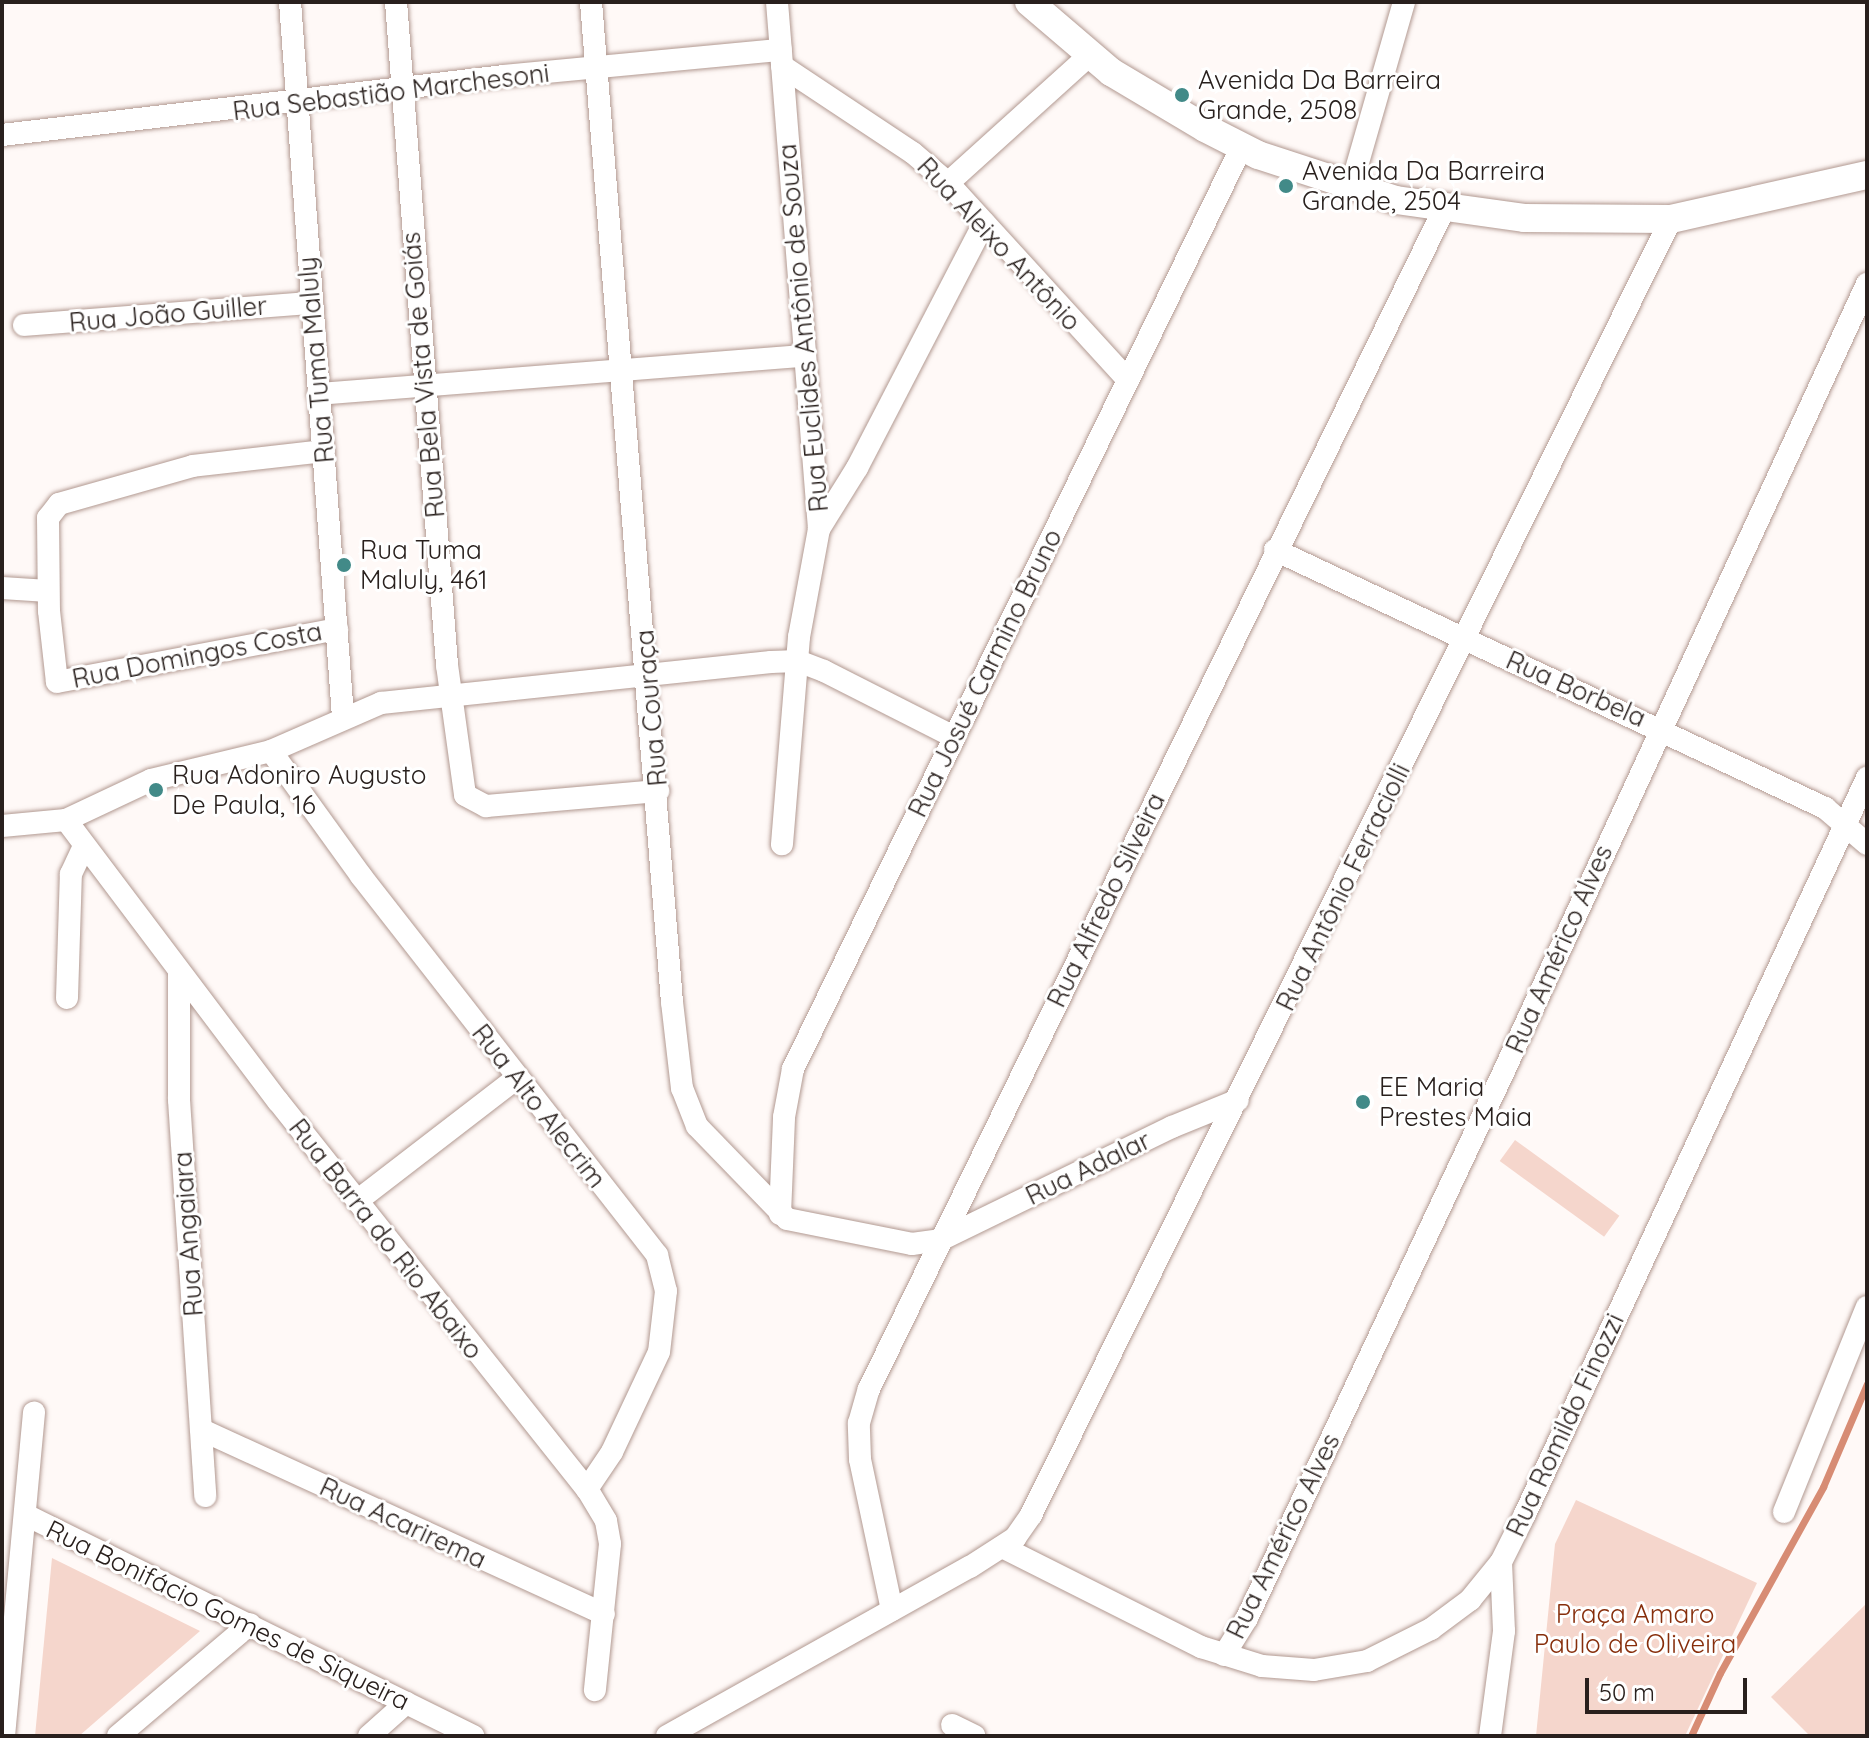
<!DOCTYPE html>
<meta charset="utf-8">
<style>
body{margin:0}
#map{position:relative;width:1869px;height:1738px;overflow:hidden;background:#fff9f7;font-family:Quicksand,sans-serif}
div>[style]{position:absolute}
.green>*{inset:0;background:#f5d6cc;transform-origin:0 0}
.stream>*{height:7px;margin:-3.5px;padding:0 3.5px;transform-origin:3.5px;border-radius:3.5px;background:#d78c74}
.roads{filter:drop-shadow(0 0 2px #b29991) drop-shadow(0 0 2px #b29991)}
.minor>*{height:22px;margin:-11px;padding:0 11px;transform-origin:11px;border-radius:11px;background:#fff}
.major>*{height:28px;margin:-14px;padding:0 14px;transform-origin:14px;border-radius:14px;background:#fff}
.dots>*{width:22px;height:22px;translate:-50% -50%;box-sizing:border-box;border:4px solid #fff;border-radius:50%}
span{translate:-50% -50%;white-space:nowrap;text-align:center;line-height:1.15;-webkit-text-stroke:6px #fff;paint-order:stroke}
.poi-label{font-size:26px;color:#29201d}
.left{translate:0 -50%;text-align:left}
.street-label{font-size:26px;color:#29201d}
.park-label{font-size:26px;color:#872e0b}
.frame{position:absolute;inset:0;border:4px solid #29201d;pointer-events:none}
.scale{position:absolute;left:1585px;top:1678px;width:162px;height:36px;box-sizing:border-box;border:4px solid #29201d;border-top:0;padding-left:10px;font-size:24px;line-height:28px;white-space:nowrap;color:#29201d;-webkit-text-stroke:6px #fff;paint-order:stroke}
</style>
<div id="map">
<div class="green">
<div style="left:1515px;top:1140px;width:129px;height:26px;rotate:36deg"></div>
<div style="clip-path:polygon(1576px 1500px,1757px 1583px,1685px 1736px,1536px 1736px,1555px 1544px)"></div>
<div style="clip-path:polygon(52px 1558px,200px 1631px,79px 1736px,35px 1736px)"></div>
<div style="clip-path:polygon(1867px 1603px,1867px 1736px,1810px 1736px,1771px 1697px)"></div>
</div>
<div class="stream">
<div style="left:1691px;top:1736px;width:69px;rotate:-65.3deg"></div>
<div style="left:1720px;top:1673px;width:213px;rotate:-61deg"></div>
<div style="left:1823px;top:1487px;width:112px;rotate:-66.9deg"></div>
</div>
<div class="roads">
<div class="minor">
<div style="left:290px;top:2px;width:717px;rotate:85.76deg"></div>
<div style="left:396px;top:2px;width:665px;rotate:85.6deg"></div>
<div style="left:447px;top:665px;width:131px;rotate:82.1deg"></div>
<div style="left:465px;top:795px;width:24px;rotate:28deg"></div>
<div style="left:486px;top:806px;width:173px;rotate:-5deg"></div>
<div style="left:591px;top:2px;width:1003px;rotate:85.37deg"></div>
<div style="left:672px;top:1002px;width:87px;rotate:83.4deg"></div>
<div style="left:682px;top:1088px;width:41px;rotate:68.5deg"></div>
<div style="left:697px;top:1126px;width:129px;rotate:45.9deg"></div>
<div style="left:787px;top:1219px;width:127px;rotate:11.3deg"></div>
<div style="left:912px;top:1244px;width:28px;rotate:-8deg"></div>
<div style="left:940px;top:1240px;width:258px;rotate:-26deg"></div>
<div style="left:1172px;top:1127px;width:71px;rotate:-22.2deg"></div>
<div style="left:777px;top:2px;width:529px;rotate:85.44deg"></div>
<div style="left:819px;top:529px;width:110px;rotate:100.5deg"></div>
<div style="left:799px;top:637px;width:208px;rotate:94.7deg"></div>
<div style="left:782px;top:66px;width:157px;rotate:33.6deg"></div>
<div style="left:913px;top:153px;width:46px;rotate:40.6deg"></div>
<div style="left:948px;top:183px;width:267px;rotate:47.6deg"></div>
<div style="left:2px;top:135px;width:505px;rotate:-6.7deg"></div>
<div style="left:504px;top:76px;width:278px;rotate:-5.4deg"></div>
<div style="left:948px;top:183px;width:193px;rotate:-42.1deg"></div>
<div style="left:1351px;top:187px;width:192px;rotate:-74deg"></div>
<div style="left:24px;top:325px;width:288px;rotate:-4.4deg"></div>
<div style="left:318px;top:394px;width:488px;rotate:-4.5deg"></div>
<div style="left:324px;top:451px;width:132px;rotate:173.5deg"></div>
<div style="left:193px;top:466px;width:139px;rotate:164.2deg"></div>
<div style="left:59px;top:504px;width:18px;rotate:128deg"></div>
<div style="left:48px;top:518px;width:93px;rotate:89.4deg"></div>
<div style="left:49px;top:611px;width:71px;rotate:83.6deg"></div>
<div style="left:57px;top:682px;width:285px;rotate:-10.7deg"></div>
<div style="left:819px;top:529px;width:72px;rotate:-58.1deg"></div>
<div style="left:857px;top:468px;width:276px;rotate:-62.6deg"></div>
<div style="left:1275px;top:550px;width:608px;rotate:25.13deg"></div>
<div style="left:1825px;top:808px;width:55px;rotate:40.6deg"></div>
<div style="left:2px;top:588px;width:46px;rotate:3.7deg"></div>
<div style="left:271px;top:751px;width:154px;rotate:54.2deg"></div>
<div style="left:361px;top:876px;width:481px;rotate:52deg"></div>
<div style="left:657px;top:1255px;width:37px;rotate:76deg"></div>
<div style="left:666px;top:1291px;width:61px;rotate:96.5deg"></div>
<div style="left:659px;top:1352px;width:110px;rotate:115.2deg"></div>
<div style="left:612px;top:1452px;width:45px;rotate:124deg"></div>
<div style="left:66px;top:820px;width:352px;rotate:53deg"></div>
<div style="left:278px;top:1101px;width:496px;rotate:51.5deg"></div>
<div style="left:587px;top:1489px;width:37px;rotate:59deg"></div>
<div style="left:606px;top:1521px;width:23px;rotate:80deg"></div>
<div style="left:610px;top:1544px;width:147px;rotate:95.9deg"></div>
<div style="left:2px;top:826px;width:64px;rotate:-5.4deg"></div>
<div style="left:66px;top:820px;width:94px;rotate:-25.2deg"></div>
<div style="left:151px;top:780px;width:123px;rotate:-13.6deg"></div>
<div style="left:271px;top:751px;width:120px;rotate:-23.6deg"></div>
<div style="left:381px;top:703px;width:392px;rotate:-6deg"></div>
<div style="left:771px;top:662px;width:27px;rotate:-2deg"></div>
<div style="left:798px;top:661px;width:28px;rotate:21deg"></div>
<div style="left:824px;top:671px;width:146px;rotate:26.9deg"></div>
<div style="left:179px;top:972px;width:128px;rotate:90deg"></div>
<div style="left:179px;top:1100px;width:397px;rotate:86.2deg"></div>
<div style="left:67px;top:998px;width:124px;rotate:-88.2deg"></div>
<div style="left:71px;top:874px;width:29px;rotate:-65deg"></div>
<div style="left:357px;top:1201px;width:202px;rotate:-37.6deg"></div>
<div style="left:780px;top:1214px;width:97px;rotate:-87.6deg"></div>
<div style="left:784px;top:1117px;width:49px;rotate:-79.4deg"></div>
<div style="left:793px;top:1069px;width:1026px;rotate:-64.06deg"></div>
<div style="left:202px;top:1430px;width:442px;rotate:24.6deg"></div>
<div style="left:1784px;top:1512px;width:221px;rotate:-68deg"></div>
<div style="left:26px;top:1515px;width:499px;rotate:26.3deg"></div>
<div style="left:1002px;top:1547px;width:223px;rotate:26.7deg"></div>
<div style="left:1201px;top:1647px;width:64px;rotate:17.3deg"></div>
<div style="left:1262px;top:1666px;width:52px;rotate:4.4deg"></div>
<div style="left:1314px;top:1670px;width:54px;rotate:-9.6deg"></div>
<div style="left:1367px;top:1661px;width:72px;rotate:-26.6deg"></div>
<div style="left:1431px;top:1629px;width:49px;rotate:-36.6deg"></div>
<div style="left:1470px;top:1600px;width:49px;rotate:-50.8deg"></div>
<div style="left:1501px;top:1562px;width:54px;rotate:-63.4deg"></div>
<div style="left:1525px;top:1514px;width:812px;rotate:-65.08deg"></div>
<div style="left:892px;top:1610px;width:154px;rotate:-102deg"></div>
<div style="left:860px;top:1459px;width:36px;rotate:-92deg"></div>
<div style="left:859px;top:1423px;width:35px;rotate:-74deg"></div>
<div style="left:869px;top:1389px;width:1313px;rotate:-64.02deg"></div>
<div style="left:1224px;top:1655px;width:44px;rotate:-58.1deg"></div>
<div style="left:1247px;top:1618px;width:604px;rotate:-64.83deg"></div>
<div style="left:1504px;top:1071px;width:867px;rotate:-65.24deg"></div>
<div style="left:952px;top:1725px;width:25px;rotate:26deg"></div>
<div style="left:4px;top:1736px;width:325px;rotate:-84.7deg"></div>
<div style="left:118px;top:1736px;width:173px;rotate:-40.3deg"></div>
<div style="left:369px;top:1736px;width:50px;rotate:-41.7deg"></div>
<div style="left:667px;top:1736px;width:347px;rotate:-29.2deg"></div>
<div style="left:970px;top:1567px;width:54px;rotate:-32.8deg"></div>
<div style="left:1015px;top:1538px;width:28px;rotate:-55deg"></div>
<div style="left:1031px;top:1515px;width:1445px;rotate:-63.72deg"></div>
<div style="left:1490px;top:1736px;width:106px;rotate:-82.4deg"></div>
<div style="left:1504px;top:1631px;width:69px;rotate:-92.5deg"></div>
</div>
<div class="major">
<div style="left:1029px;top:2px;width:108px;rotate:40.5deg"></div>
<div style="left:1111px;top:72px;width:109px;rotate:30.8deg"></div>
<div style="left:1205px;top:128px;width:59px;rotate:27deg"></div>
<div style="left:1258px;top:155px;width:145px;rotate:18.1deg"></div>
<div style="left:1396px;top:200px;width:129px;rotate:8deg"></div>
<div style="left:1524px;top:218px;width:147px;rotate:0.4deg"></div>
<div style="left:1671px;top:219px;width:201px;rotate:-12.7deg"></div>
</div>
</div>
<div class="dots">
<div style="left:1182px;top:95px;background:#428a88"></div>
<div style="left:1286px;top:186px;background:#428a88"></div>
<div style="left:344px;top:565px;background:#428a88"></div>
<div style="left:156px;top:790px;background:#428a88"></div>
<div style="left:1363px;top:1102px;background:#428a88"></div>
</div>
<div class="poi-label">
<span class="left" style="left:1198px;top:95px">Avenida Da Barreira<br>Grande, 2508</span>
<span class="left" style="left:1302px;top:186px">Avenida Da Barreira<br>Grande, 2504</span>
<span class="left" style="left:360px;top:565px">Rua Tuma<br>Maluly, 461</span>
<span class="left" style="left:172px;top:790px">Rua Adoniro Augusto<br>De Paula, 16</span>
<span class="left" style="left:1379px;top:1102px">EE Maria<br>Prestes Maia</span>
</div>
<div class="street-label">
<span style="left:391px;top:92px;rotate:-7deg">Rua Sebastião Marchesoni</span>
<span style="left:999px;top:244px;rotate:47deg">Rua Aleixo Antônio</span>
<span style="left:168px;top:314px;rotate:-5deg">Rua João Guiller</span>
<span style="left:803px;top:328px;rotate:-95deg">Rua Euclides Antônio de Souza</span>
<span style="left:316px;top:360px;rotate:-95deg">Rua Tuma Maluly</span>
<span style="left:423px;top:375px;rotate:-95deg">Rua Bela Vista de Goiás</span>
<span style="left:197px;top:655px;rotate:-11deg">Rua Domingos Costa</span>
<span style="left:985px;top:673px;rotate:-64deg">Rua Josué Carmino Bruno</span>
<span style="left:1576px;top:689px;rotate:24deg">Rua Borbela</span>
<span style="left:651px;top:708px;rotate:-95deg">Rua Couraça</span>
<span style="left:1343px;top:887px;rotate:-64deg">Rua Antônio Ferraciolli</span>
<span style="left:1106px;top:900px;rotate:-64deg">Rua Alfredo Silveira</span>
<span style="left:1559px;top:949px;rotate:-66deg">Rua Américo Alves</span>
<span style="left:539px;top:1106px;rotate:52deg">Rua Alto Alecrim</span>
<span style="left:1088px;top:1168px;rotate:-26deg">Rua Adalar</span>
<span style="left:188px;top:1234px;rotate:-94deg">Rua Angaiara</span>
<span style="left:386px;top:1239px;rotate:52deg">Rua Barra do Rio Abaixo</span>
<span style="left:1565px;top:1425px;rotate:-65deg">Rua Romildo Finozzi</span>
<span style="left:403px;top:1523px;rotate:25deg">Rua Acarirema</span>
<span style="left:1283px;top:1536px;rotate:-64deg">Rua Américo Alves</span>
<span style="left:228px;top:1615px;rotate:26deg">Rua Bonifácio Gomes de Siqueira</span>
</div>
<div class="park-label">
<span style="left:1635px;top:1629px">Praça Amaro<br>Paulo de Oliveira</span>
</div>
<div class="frame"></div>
<div class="scale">50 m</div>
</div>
